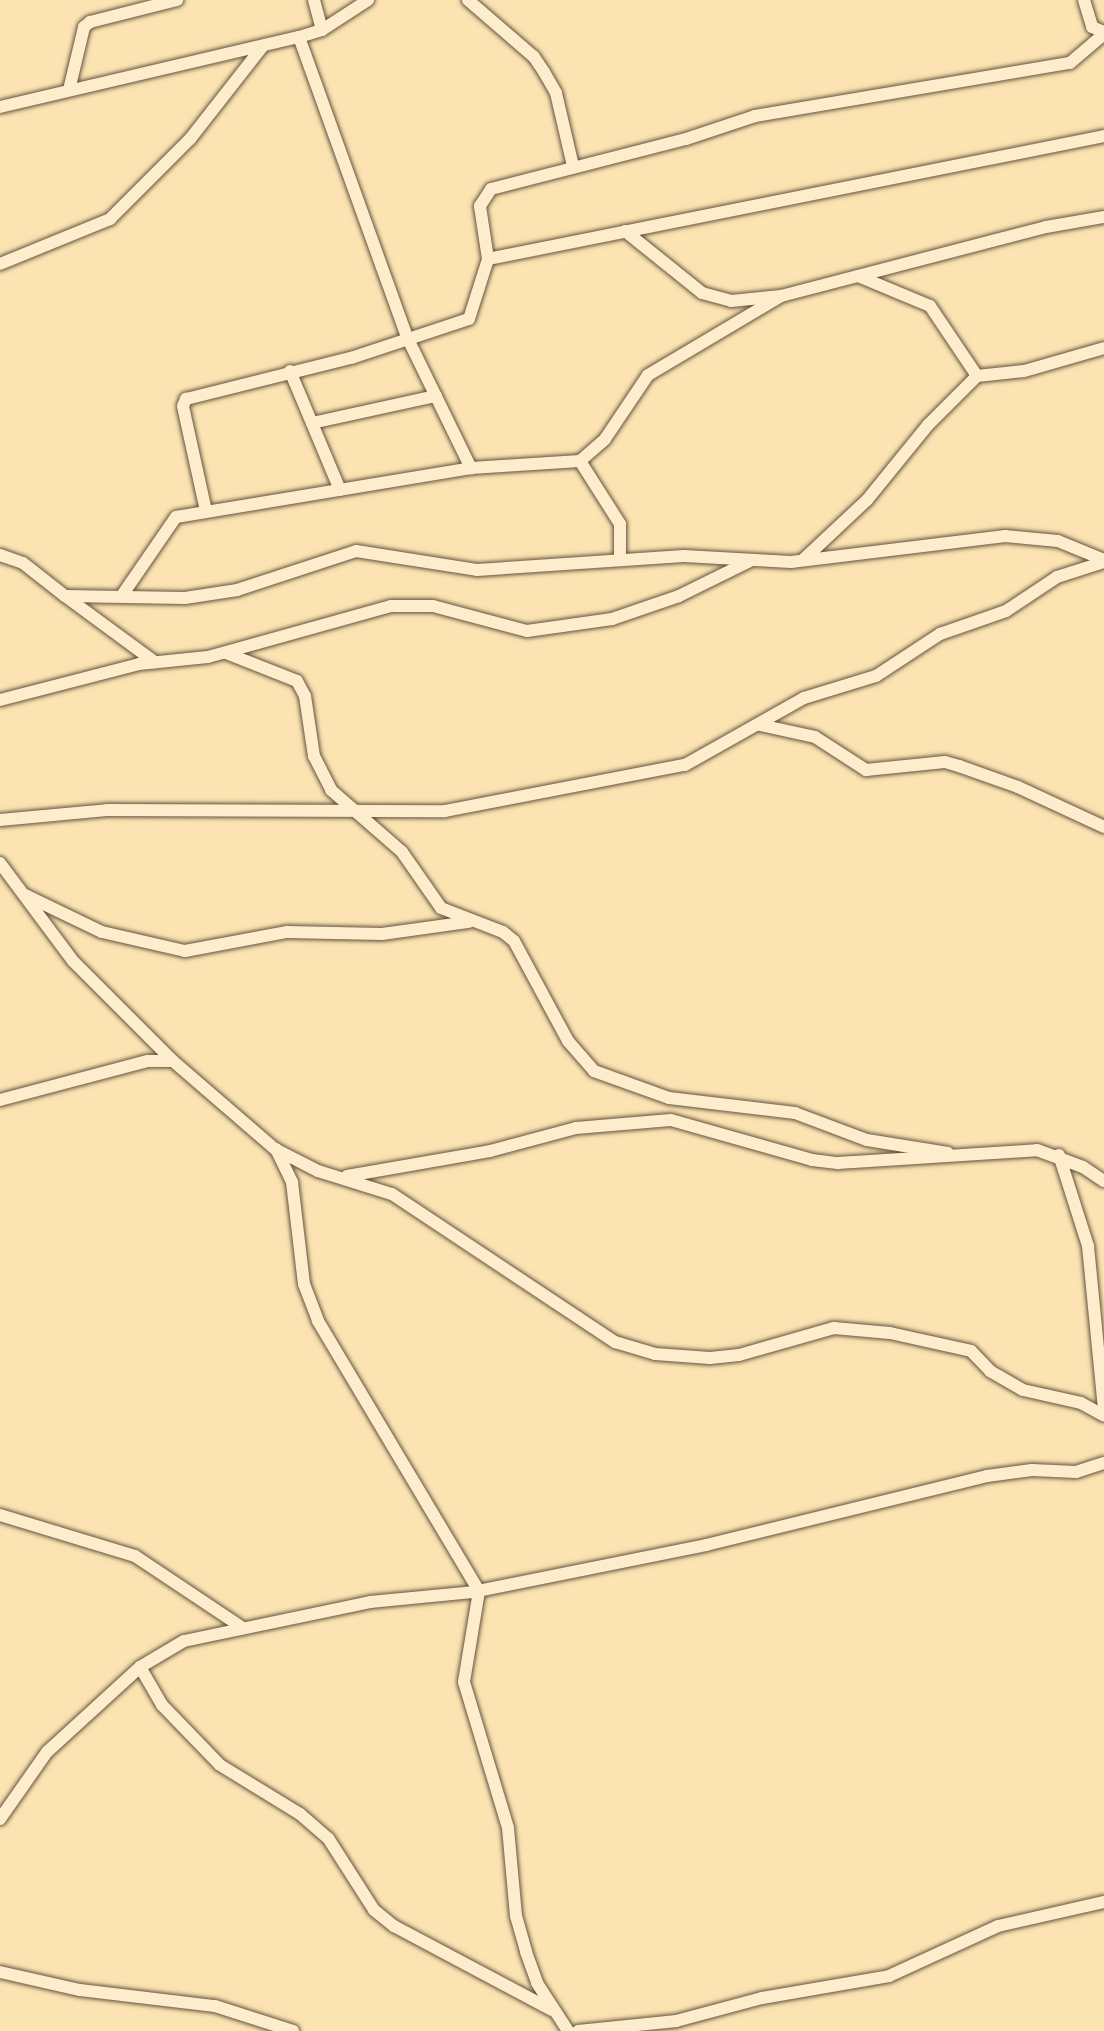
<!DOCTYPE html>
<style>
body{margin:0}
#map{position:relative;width:1104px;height:2031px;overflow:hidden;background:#fce3b2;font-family:"IM FELL DW Pica",serif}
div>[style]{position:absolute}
.roads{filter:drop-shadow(0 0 2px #62543e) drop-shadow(0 0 2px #62543e)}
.minor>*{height:12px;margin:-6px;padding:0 6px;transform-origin:6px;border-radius:6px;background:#fdedcd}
span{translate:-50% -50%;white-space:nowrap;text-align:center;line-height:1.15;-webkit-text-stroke:6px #fdedcd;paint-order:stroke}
</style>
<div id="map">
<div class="roads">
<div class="minor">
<div style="left:314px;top:0;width:31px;rotate:75deg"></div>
<div style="left:468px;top:0;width:87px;rotate:40.8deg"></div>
<div style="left:534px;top:57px;width:18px;rotate:56deg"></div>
<div style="left:544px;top:72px;width:24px;rotate:60deg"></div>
<div style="left:556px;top:93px;width:75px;rotate:76.9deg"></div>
<div style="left:1084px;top:0;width:28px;rotate:73deg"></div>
<div style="left:1092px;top:27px;width:13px;rotate:23deg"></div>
<div style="left:299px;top:37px;width:321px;rotate:70.2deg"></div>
<div style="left:408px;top:339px;width:144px;rotate:64deg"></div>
<div style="left:69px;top:90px;width:65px;rotate:-76.6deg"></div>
<div style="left:84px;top:27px;width:8px;rotate:-40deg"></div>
<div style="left:90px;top:22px;width:90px;rotate:-14.2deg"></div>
<div style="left:0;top:107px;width:307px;rotate:-13.2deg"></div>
<div style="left:299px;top:37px;width:24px;rotate:-17deg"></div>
<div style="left:322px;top:30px;width:55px;rotate:-33.1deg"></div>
<div style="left:625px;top:231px;width:99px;rotate:38.8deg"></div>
<div style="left:702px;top:293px;width:30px;rotate:15deg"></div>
<div style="left:731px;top:301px;width:50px;rotate:-5.7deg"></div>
<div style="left:781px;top:296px;width:274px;rotate:-14.6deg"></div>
<div style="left:1046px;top:227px;width:59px;rotate:-9.8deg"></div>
<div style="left:488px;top:259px;width:628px;rotate:-11.29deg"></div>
<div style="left:0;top:264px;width:119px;rotate:-22.2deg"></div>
<div style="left:110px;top:219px;width:113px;rotate:-45deg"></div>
<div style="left:190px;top:139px;width:118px;rotate:-51.9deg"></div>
<div style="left:858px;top:276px;width:78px;rotate:22.6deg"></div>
<div style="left:930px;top:306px;width:84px;rotate:56.1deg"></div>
<div style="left:290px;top:371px;width:129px;rotate:67.2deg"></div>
<div style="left:312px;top:423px;width:127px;rotate:-12.3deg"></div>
<div style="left:580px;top:461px;width:75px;rotate:57.6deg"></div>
<div style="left:620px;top:524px;width:35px;rotate:90deg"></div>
<div style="left:206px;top:511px;width:107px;rotate:-102.4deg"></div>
<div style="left:183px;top:406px;width:8px;rotate:-67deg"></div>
<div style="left:186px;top:399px;width:170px;rotate:-14deg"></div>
<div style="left:351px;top:358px;width:124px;rotate:-18.3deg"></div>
<div style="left:469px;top:319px;width:63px;rotate:-72.4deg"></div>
<div style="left:488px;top:259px;width:54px;rotate:-98.6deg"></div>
<div style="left:480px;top:206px;width:20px;rotate:-57deg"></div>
<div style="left:491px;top:189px;width:201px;rotate:-14.4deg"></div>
<div style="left:686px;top:139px;width:73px;rotate:-18.4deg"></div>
<div style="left:755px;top:116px;width:319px;rotate:-9.6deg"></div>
<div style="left:1070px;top:63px;width:45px;rotate:-40.5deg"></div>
<div style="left:0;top:555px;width:24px;rotate:19deg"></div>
<div style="left:23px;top:563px;width:53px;rotate:38.2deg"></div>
<div style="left:65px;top:596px;width:120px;rotate:1deg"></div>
<div style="left:185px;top:598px;width:53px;rotate:-8.7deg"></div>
<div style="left:237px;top:590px;width:125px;rotate:-18.1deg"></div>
<div style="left:356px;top:551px;width:122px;rotate:8.9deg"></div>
<div style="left:477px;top:570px;width:207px;rotate:-3.9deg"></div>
<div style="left:684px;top:556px;width:107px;rotate:3.2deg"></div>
<div style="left:791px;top:562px;width:216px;rotate:-6.9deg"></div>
<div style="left:1005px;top:536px;width:53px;rotate:5.4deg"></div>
<div style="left:1058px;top:541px;width:50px;rotate:22.4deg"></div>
<div style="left:804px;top:559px;width:86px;rotate:-43.1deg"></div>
<div style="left:867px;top:500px;width:97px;rotate:-50.9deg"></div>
<div style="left:928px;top:425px;width:69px;rotate:-45deg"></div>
<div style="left:977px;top:376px;width:47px;rotate:-6.1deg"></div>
<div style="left:1024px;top:371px;width:83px;rotate:-16deg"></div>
<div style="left:123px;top:594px;width:93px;rotate:-55.5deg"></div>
<div style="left:176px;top:517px;width:299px;rotate:-9.4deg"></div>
<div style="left:471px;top:468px;width:109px;rotate:-3.7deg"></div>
<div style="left:580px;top:461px;width:33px;rotate:-41deg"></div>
<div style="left:605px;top:439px;width:77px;rotate:-56.1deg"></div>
<div style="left:648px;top:375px;width:155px;rotate:-30.7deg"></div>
<div style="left:65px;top:596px;width:112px;rotate:36.3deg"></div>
<div style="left:226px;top:653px;width:76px;rotate:21.5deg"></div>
<div style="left:297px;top:681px;width:17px;rotate:62deg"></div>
<div style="left:305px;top:696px;width:61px;rotate:81.5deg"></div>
<div style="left:314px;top:756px;width:38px;rotate:63deg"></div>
<div style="left:331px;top:790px;width:94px;rotate:41.1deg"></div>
<div style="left:402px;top:852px;width:68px;rotate:55.1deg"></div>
<div style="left:441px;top:908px;width:66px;rotate:21.2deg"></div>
<div style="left:503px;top:932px;width:14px;rotate:39deg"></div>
<div style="left:514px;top:941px;width:114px;rotate:61.6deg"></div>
<div style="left:568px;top:1041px;width:40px;rotate:49deg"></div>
<div style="left:594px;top:1071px;width:80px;rotate:19.8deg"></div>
<div style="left:669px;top:1098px;width:127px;rotate:6.8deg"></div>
<div style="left:795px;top:1113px;width:77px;rotate:20.6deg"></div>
<div style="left:867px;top:1140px;width:82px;rotate:9.1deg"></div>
<div style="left:0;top:700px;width:144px;rotate:-14.5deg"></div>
<div style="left:139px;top:664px;width:69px;rotate:-5.8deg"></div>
<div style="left:208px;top:657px;width:190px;rotate:-15.6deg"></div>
<div style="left:391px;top:606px;width:42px"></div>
<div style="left:433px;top:606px;width:97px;rotate:14.9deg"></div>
<div style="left:527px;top:631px;width:86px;rotate:-8deg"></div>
<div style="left:612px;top:619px;width:71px;rotate:-18.9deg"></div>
<div style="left:679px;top:596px;width:79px;rotate:-26.2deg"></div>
<div style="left:760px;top:725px;width:56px;rotate:12.3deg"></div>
<div style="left:815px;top:737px;width:61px;rotate:32.9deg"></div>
<div style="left:866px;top:770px;width:79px;rotate:-5.8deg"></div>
<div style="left:945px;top:762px;width:15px;rotate:16deg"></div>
<div style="left:959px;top:766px;width:63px;rotate:19.6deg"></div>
<div style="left:1018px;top:787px;width:95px;rotate:24.9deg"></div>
<div style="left:0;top:820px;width:107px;rotate:-5.3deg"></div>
<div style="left:107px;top:810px;width:338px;rotate:0.2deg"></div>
<div style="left:445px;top:811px;width:244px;rotate:-10.9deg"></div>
<div style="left:685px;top:765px;width:137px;rotate:-29.4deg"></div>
<div style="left:804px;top:698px;width:75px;rotate:-17deg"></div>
<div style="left:876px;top:676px;width:77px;rotate:-33.3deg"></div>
<div style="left:940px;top:634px;width:70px;rotate:-19.2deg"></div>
<div style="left:1006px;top:611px;width:61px;rotate:-33.7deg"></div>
<div style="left:1057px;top:577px;width:49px;rotate:-17.7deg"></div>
<div style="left:0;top:863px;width:122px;rotate:53.3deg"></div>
<div style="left:73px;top:961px;width:141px;rotate:45deg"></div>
<div style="left:173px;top:1061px;width:135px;rotate:40.8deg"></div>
<div style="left:275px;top:1149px;width:48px;rotate:27.1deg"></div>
<div style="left:318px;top:1171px;width:77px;rotate:17.3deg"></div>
<div style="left:392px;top:1194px;width:268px;rotate:33.6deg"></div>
<div style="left:615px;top:1342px;width:42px;rotate:16.7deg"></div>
<div style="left:655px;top:1354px;width:55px;rotate:4.2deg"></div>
<div style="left:710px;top:1358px;width:29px;rotate:-6deg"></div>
<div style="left:739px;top:1355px;width:99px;rotate:-15.9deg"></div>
<div style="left:834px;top:1328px;width:56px;rotate:5.1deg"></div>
<div style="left:890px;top:1333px;width:83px;rotate:12.5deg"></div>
<div style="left:971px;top:1351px;width:28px;rotate:46deg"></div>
<div style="left:990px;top:1371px;width:38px;rotate:30deg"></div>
<div style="left:1023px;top:1390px;width:59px;rotate:12.6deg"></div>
<div style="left:1081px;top:1403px;width:26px;rotate:29deg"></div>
<div style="left:25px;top:895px;width:85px;rotate:25.7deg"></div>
<div style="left:102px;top:932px;width:85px;rotate:12.9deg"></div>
<div style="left:185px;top:951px;width:104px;rotate:-10.6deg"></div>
<div style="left:287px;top:932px;width:95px;rotate:1.2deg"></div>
<div style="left:382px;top:934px;width:88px;rotate:-7.9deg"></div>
<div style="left:0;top:1100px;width:153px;rotate:-14.8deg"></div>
<div style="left:148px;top:1061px;width:25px"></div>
<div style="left:276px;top:1149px;width:37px;rotate:64deg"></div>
<div style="left:292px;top:1182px;width:103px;rotate:83.3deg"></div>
<div style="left:304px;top:1284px;width:40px;rotate:69deg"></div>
<div style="left:318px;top:1321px;width:314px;rotate:59.2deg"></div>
<div style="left:479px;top:1591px;width:92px;rotate:99.4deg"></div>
<div style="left:464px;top:1682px;width:152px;rotate:73.2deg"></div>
<div style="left:508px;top:1828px;width:88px;rotate:84.8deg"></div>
<div style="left:516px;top:1916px;width:37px;rotate:74deg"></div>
<div style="left:526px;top:1952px;width:33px;rotate:70deg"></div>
<div style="left:537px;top:1983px;width:57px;rotate:57.1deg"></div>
<div style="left:1059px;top:1155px;width:96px;rotate:72.3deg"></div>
<div style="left:1088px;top:1246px;width:165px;rotate:84.4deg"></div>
<div style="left:347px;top:1176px;width:145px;rotate:-9.9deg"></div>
<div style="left:490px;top:1151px;width:89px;rotate:-15deg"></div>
<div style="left:576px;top:1128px;width:95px;rotate:-4.8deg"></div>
<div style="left:671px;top:1120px;width:147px;rotate:15.8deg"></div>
<div style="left:812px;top:1160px;width:26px;rotate:7deg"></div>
<div style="left:838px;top:1163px;width:199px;rotate:-3.7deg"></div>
<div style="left:1037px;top:1150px;width:49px;rotate:20.3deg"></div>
<div style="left:1083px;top:1167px;width:25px;rotate:34deg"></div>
<div style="left:0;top:1515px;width:141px;rotate:16.9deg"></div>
<div style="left:135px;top:1556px;width:130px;rotate:33.7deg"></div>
<div style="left:140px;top:1667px;width:44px;rotate:59.9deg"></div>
<div style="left:162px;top:1705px;width:83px;rotate:46deg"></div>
<div style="left:220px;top:1765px;width:94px;rotate:31.5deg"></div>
<div style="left:300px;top:1814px;width:37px;rotate:41deg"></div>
<div style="left:328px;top:1838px;width:85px;rotate:57.4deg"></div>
<div style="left:374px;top:1910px;width:26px;rotate:39deg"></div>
<div style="left:394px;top:1926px;width:179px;rotate:28deg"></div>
<div style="left:0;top:1819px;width:82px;rotate:-55deg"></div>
<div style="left:47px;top:1752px;width:126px;rotate:-42.4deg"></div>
<div style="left:140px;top:1667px;width:51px;rotate:-30.6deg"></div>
<div style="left:184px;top:1641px;width:190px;rotate:-11.8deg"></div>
<div style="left:370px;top:1602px;width:103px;rotate:-5.5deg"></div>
<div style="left:473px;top:1592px;width:238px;rotate:-11.4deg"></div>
<div style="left:706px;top:1545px;width:289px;rotate:-13.8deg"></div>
<div style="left:987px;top:1476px;width:45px;rotate:-7.6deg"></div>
<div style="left:1032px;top:1470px;width:44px;rotate:2.6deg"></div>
<div style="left:1076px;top:1472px;width:29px;rotate:-18deg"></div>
<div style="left:0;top:1972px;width:82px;rotate:12.7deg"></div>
<div style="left:80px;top:1990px;width:136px;rotate:6.8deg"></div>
<div style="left:215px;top:2006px;width:82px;rotate:17.8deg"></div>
<div style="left:578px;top:2031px;width:99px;rotate:-5.8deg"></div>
<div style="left:676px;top:2021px;width:89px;rotate:-15deg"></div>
<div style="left:762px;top:1998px;width:129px;rotate:-9.8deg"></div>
<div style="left:889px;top:1976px;width:120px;rotate:-24.6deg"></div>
<div style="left:998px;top:1926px;width:109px;rotate:-12.8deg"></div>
</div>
</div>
</div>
